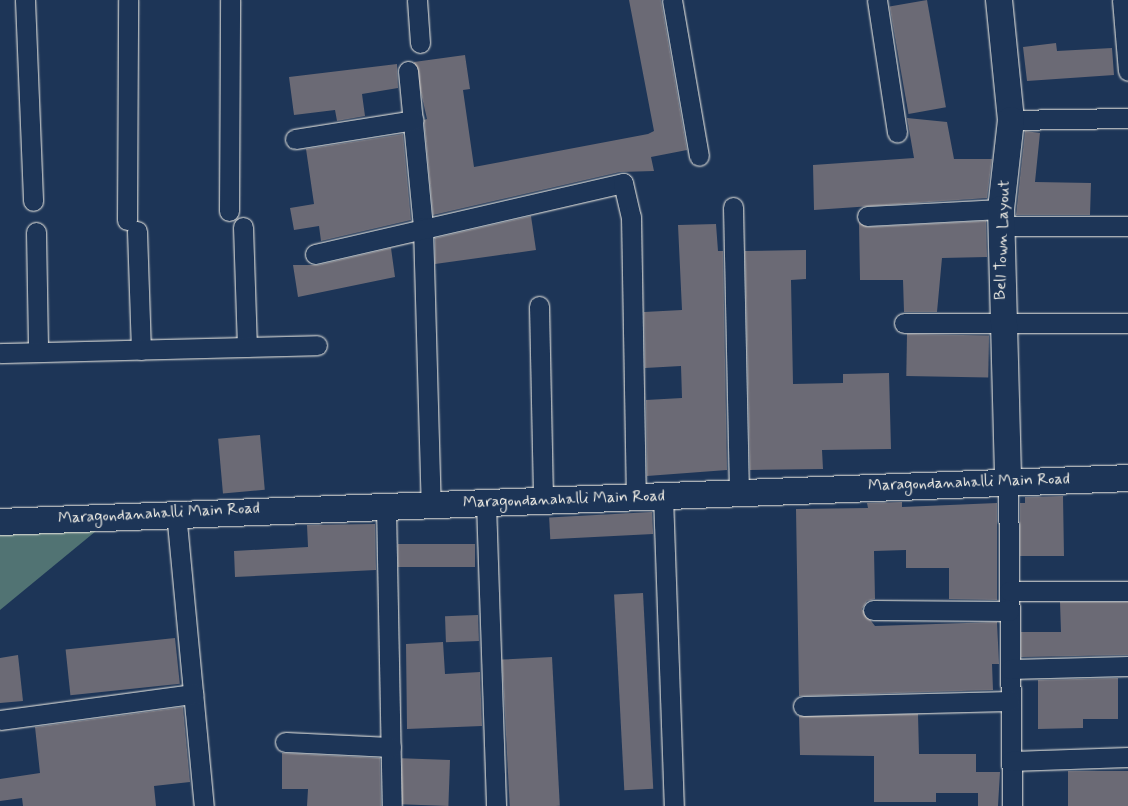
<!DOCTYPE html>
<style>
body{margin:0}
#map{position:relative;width:1128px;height:806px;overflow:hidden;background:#1d3557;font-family:Mynerve,sans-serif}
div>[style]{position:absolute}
.green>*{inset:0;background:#517373}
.building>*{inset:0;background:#6b6a75;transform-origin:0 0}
.roads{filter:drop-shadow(0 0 1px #f4f1e8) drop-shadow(0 0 1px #f4f1e8)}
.street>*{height:19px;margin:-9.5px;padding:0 9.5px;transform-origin:9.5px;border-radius:9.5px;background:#1d3557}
.secondary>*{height:26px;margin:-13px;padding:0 13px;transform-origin:13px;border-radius:13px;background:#1d3557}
span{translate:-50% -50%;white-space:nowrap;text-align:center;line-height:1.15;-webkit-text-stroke:4px #1d3557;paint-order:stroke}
.street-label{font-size:16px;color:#f4f1e8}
</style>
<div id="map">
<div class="green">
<div style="clip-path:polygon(96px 531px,0 610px,0 533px)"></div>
</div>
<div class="building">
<div style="clip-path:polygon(629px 0,661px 0,687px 150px,651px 157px,654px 171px,620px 172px,433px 215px,424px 120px,427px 119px,414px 62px,465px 55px,470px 89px,463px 90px,474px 167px,648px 134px,654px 131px)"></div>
<div style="left:927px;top:0;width:109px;height:38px;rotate:80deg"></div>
<div style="clip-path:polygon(1056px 43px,1057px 51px,1112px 48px,1114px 75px,1027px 81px,1023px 47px)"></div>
<div style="clip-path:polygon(397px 64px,398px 88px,362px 94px,365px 116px,337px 121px,335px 110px,294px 115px,289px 77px)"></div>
<div style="clip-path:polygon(907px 118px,947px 122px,954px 159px,992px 159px,987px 198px,814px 210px,813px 165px,914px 158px)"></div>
<div style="clip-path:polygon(1025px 131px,1040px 133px,1035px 182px,1091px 183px,1090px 215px,1016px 215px)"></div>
<div style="clip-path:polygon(403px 134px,411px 220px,321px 241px,319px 226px,294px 230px,290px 208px,314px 204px,306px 149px)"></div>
<div style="clip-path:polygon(531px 216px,536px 250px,435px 264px,435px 238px)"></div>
<div style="clip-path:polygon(986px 221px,987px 257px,942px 258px,937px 312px,904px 312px,903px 280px,860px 280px,859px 223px,868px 227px)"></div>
<div style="clip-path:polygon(716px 224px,718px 251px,723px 251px,727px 470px,647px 476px,646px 400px,682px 398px,681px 366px,645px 368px,644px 312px,682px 310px,678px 225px)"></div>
<div style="clip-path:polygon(391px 248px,395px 277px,298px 297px,293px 265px,318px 265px)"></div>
<div style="clip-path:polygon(806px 250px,806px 279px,791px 280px,793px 384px,843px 383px,843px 374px,889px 373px,891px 449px,822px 450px,823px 469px,750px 470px,745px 251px)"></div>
<div style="left:907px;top:334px;width:82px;height:42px;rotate:1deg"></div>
<div style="left:260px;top:435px;width:55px;height:42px;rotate:85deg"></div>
<div style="clip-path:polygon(1063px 496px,1064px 556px,1020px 556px,1020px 503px,1025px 503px,1025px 497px)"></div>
<div style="clip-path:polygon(902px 502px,902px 507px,997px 503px,997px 600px,949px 599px,949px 568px,906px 568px,906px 550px,874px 551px,875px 599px,867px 601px,862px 609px,875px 626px,997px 622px,999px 664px,992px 664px,993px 690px,799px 696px,796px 509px,868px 508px,867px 503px)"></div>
<div style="left:652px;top:512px;width:22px;height:103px;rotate:87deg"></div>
<div style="clip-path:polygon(375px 524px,376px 570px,235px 577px,234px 551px,308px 547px,307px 525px)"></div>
<div style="left:398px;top:544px;width:77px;height:23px"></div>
<div style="left:643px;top:593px;width:196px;height:29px;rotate:87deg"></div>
<div style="clip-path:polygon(1060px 602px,1128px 602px,1128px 655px,1021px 657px,1021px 632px,1061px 632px)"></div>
<div style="left:478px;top:615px;width:26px;height:33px;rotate:88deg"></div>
<div style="left:175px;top:638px;width:46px;height:110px;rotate:84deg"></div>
<div style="clip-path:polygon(443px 642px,445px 674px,480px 672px,482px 726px,407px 729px,406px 644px)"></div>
<div style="clip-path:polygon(18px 655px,23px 701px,0 703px,0 658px)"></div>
<div style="left:552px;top:657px;width:149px;height:50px;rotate:87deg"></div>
<div style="clip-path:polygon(1118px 678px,1118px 719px,1083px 719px,1083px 728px,1038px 729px,1038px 680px)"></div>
<div style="clip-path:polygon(183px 707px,190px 782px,154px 786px,156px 806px,23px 806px,22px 798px,0 801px,0 779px,40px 773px,35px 727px)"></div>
<div style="clip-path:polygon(918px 714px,919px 754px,976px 754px,976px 772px,1000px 772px,998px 806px,978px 806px,978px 793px,936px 793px,936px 802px,874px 802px,874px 756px,800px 755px,799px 716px)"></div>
<div style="clip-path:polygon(282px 753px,380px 758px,381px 806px,307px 806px,308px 789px,282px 789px)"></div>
<div style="left:450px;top:760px;width:46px;height:48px;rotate:92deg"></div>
<div style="left:1128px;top:771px;width:35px;height:60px;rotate:90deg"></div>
</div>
<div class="roads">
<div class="street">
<div style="left:25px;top:0;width:201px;rotate:87.7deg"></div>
<div style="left:417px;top:0;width:43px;rotate:86deg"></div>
<div style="left:672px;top:0;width:158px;rotate:80.2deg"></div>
<div style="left:877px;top:0;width:134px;rotate:81.4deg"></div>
<div style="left:1122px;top:0;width:71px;rotate:85.2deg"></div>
<div style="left:408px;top:71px;width:157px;rotate:84.5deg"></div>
<div style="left:423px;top:227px;width:278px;rotate:88.4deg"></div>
<div style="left:1011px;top:120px;width:117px;rotate:-1deg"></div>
<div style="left:295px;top:139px;width:120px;rotate:-9.1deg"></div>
<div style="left:733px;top:207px;width:284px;rotate:88.8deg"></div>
<div style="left:229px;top:211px;width:211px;rotate:-89.7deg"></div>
<div style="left:867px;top:216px;width:134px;rotate:-3deg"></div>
<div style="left:127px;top:220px;width:220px;rotate:-89.7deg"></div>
<div style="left:1001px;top:226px;width:127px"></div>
<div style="left:243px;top:227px;width:120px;rotate:88.1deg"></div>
<div style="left:137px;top:231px;width:119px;rotate:88.1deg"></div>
<div style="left:36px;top:232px;width:120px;rotate:89deg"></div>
<div style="left:315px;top:254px;width:316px;rotate:-13deg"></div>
<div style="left:623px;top:183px;width:35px;rotate:77deg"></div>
<div style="left:631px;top:217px;width:280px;rotate:89deg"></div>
<div style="left:539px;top:306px;width:195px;rotate:88.8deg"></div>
<div style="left:904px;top:323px;width:224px"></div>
<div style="left:0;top:353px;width:317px;rotate:-1.4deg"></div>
<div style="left:1008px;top:480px;width:326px;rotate:89.3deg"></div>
<div style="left:663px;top:496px;width:310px;rotate:88deg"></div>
<div style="left:486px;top:503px;width:303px;rotate:88.1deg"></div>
<div style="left:386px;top:506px;width:300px;rotate:88.9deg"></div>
<div style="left:176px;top:512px;width:295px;rotate:84.6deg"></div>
<div style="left:1009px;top:591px;width:119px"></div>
<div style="left:873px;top:610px;width:136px;rotate:0.4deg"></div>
<div style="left:1010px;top:669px;width:118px;rotate:-1.5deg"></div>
<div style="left:803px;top:706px;width:207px;rotate:-1.4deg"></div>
<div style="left:0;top:720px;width:195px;rotate:-7.7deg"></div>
<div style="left:285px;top:742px;width:106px;rotate:2.7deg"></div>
<div style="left:1011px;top:761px;width:117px;rotate:-2deg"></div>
</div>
<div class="secondary">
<div style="left:999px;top:0;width:121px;rotate:84.3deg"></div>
<div style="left:1011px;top:120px;width:90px;rotate:96.4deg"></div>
<div style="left:1001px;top:209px;width:271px;rotate:88.5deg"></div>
<div style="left:0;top:522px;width:1129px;rotate:-2.23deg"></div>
</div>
</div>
<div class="street-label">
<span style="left:1003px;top:240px;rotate:-88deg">Bell Town Layout</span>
<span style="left:969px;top:483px;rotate:-2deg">Maragondanahalli Main Road</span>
<span style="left:564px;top:500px;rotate:-2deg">Maragondanahalli Main Road</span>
<span style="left:159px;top:514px;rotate:-3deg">Maragondanahalli Main Road</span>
</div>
</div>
